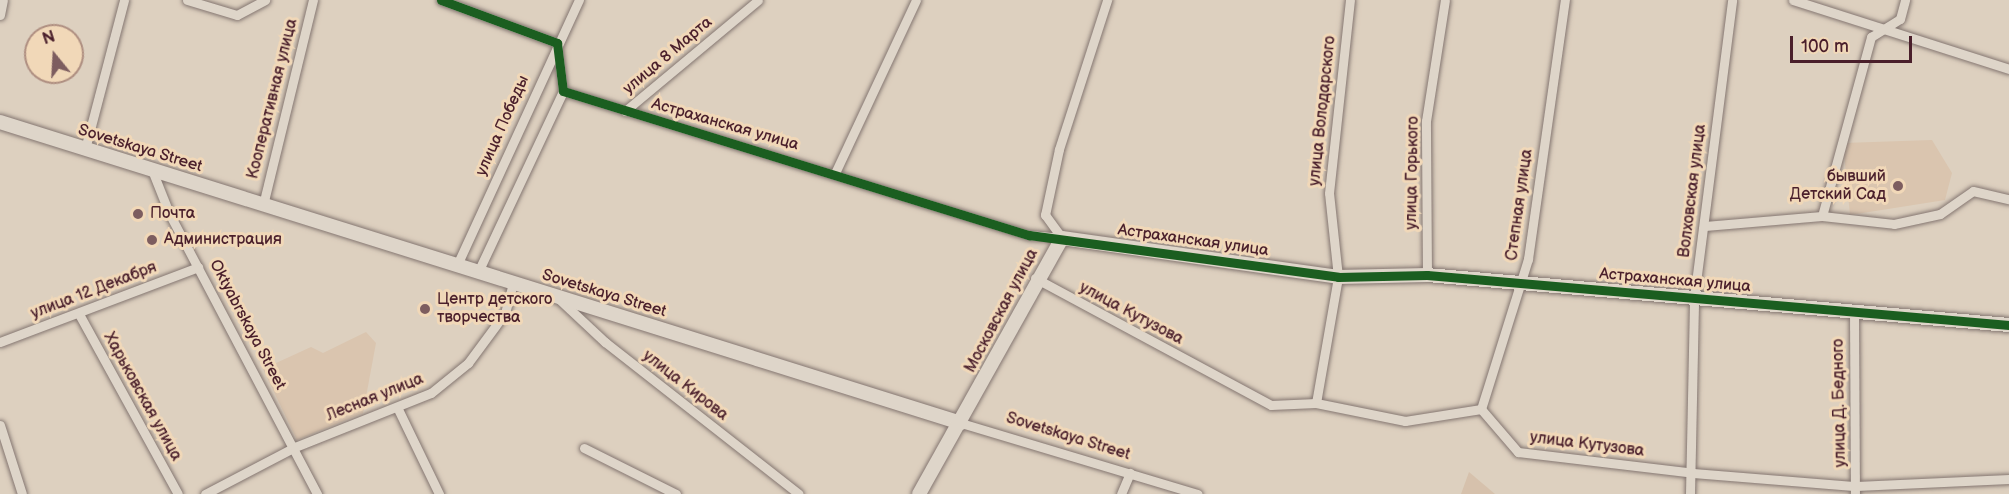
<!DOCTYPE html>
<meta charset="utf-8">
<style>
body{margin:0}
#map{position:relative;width:2009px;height:494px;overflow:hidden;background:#ddd0bf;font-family:"Balsamiq Sans",sans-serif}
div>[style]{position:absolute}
.built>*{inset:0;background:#dac5af}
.green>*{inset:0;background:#d6c1ac}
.roads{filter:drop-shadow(0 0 2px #847671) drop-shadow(0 0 2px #847671)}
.street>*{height:9px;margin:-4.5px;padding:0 4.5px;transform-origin:4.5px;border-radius:4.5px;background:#ded5c9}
.secondary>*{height:14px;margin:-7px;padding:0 7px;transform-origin:7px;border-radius:7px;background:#ded5c9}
.cycleway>*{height:9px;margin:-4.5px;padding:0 4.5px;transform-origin:4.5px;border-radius:4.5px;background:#1b5e20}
.dots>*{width:16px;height:16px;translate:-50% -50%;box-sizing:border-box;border:3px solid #f1d8b8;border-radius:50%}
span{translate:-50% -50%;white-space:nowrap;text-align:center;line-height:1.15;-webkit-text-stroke:6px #f1d8b8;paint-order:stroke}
.street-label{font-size:16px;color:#4a1f2b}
.poi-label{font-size:16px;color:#4a1f2b}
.right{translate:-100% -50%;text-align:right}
.left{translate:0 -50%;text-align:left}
.north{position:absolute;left:24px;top:24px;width:60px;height:60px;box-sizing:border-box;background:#f1d8b8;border:2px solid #ae8e80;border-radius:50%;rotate:342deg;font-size:16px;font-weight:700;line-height:24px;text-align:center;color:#4a1f2b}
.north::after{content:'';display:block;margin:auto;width:21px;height:27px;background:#7d5d5f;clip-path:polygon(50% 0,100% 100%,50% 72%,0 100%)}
.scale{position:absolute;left:1790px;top:36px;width:122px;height:27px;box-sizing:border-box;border:3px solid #4a1f2b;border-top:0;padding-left:8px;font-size:18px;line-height:21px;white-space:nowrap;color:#4a1f2b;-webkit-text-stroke:4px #f1d8b8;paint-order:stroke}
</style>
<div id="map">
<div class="built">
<div style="clip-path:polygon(1932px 140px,1952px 173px,1945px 200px,1850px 215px,1843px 143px)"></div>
<div style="clip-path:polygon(366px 332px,376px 343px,363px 413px,297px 440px,263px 369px,311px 347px,323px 353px)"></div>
</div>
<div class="green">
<div style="clip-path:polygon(1469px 472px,1495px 494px,1461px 494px)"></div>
</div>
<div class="roads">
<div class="street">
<div style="left:187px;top:0;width:52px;rotate:16.7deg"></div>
<div style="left:237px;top:15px;width:32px;rotate:-28deg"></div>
<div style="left:441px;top:0;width:124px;rotate:20.3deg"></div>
<div style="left:557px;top:43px;width:48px;rotate:82.9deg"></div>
<div style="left:563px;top:91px;width:488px;rotate:17.2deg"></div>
<div style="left:1029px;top:235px;width:33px;rotate:5deg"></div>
<div style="left:1793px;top:0;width:227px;rotate:17.7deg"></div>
<div style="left:0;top:15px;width:15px;rotate:-79deg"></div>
<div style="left:625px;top:111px;width:173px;rotate:-39.8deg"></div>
<div style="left:85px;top:149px;width:154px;rotate:-75.3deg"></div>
<div style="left:152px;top:170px;width:46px;rotate:68.4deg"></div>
<div style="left:169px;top:213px;width:318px;rotate:62.2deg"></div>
<div style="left:835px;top:173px;width:191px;rotate:-64.9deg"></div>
<div style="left:263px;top:205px;width:211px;rotate:-76.3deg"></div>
<div style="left:1822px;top:216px;width:186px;rotate:-74.7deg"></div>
<div style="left:1871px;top:37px;width:34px;rotate:-32deg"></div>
<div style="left:1900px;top:19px;width:20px;rotate:-75deg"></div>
<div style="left:1705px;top:226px;width:117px;rotate:-4.9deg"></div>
<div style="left:1822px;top:216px;width:72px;rotate:6.3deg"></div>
<div style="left:1894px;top:224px;width:47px;rotate:-12.3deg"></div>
<div style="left:1940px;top:214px;width:40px;rotate:-34.9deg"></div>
<div style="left:1973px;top:191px;width:37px;rotate:13deg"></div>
<div style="left:1062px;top:238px;width:29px;rotate:-126deg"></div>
<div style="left:1045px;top:215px;width:67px;rotate:-78deg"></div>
<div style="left:1059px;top:149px;width:157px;rotate:-72.1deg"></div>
<div style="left:457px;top:265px;width:292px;rotate:-65.3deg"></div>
<div style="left:478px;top:272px;width:200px;rotate:-64.8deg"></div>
<div style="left:1427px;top:275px;width:154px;rotate:-90.4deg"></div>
<div style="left:1426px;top:121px;width:122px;rotate:-81.1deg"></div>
<div style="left:1035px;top:278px;width:268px;rotate:28.3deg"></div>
<div style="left:1271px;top:405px;width:45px;rotate:-2.5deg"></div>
<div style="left:1316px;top:403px;width:91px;rotate:11.4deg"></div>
<div style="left:1405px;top:421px;width:77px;rotate:-9deg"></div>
<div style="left:1481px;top:409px;width:57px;rotate:49.3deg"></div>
<div style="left:1518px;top:452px;width:176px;rotate:6.8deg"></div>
<div style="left:1693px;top:473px;width:164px;rotate:4.6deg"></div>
<div style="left:1856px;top:486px;width:153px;rotate:-2.6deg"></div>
<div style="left:559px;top:299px;width:63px;rotate:43.1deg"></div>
<div style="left:605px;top:342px;width:246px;rotate:38.1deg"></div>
<div style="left:1854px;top:311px;width:183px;rotate:89.7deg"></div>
<div style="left:79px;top:314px;width:205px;rotate:61.2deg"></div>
<div style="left:0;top:342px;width:212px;rotate:-20.7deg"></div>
<div style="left:1316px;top:403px;width:128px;rotate:-80.1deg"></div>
<div style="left:1338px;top:277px;width:84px;rotate:-96.1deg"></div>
<div style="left:1329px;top:193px;width:194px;rotate:-83.8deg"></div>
<div style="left:397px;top:407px;width:97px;rotate:64.2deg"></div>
<div style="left:1481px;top:409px;width:157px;rotate:-72.6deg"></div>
<div style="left:1528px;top:259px;width:262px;rotate:-81.9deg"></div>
<div style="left:961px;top:423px;width:247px;rotate:16.7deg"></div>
<div style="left:0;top:425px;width:72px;rotate:72.3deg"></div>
<div style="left:584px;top:448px;width:103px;rotate:26.6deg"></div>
<div style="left:205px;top:494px;width:102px;rotate:-27.6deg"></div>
<div style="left:295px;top:447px;width:146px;rotate:-21.7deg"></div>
<div style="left:431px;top:393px;width:48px;rotate:-39deg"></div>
<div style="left:468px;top:363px;width:62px;rotate:-53.5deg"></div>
<div style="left:505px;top:313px;width:31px;rotate:-75deg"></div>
<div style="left:1121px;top:494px;width:23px;rotate:-67deg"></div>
<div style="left:1690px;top:494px;width:196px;rotate:-88.8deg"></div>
<div style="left:1694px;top:298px;width:300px;rotate:-82.7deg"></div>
</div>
<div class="secondary">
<div style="left:0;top:122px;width:1007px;rotate:17.39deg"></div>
<div style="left:919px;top:494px;width:293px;rotate:-60.8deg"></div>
<div style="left:1062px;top:238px;width:279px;rotate:8deg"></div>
<div style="left:1338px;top:277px;width:89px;rotate:-1.3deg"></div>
<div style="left:1427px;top:275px;width:584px;rotate:4.91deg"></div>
</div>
</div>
<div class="cycleway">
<div style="left:441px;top:0;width:124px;rotate:20.3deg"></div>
<div style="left:557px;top:43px;width:48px;rotate:82.9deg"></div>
<div style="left:563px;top:91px;width:488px;rotate:17.2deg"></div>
<div style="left:1029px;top:235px;width:312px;rotate:7.7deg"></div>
<div style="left:1338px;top:277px;width:89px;rotate:-1.3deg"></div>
<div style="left:1427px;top:275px;width:584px;rotate:4.91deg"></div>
</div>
<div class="dots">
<div style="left:1898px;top:186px;background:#7d5d5f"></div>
<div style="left:138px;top:214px;background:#7d5d5f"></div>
<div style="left:152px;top:240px;background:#7d5d5f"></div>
<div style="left:425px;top:309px;background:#7d5d5f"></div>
</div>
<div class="street-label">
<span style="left:668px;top:56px;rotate:-40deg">улица 8 Марта</span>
<span style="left:273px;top:99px;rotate:-76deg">Кооперативная улица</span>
<span style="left:1323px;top:111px;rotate:-84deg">улица Володарского</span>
<span style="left:725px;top:125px;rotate:16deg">Астраханская улица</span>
<span style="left:503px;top:126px;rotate:-66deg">улица Победы</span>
<span style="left:140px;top:149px;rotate:17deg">Sovetskaya Street</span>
<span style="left:1413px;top:173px;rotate:-89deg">улица Горького</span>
<span style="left:1693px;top:191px;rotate:-83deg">Волховская улица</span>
<span style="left:1520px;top:205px;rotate:-82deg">Степная улица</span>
<span style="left:1193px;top:241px;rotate:8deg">Астраханская улица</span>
<span style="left:1675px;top:281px;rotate:5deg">Астраханская улица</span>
<span style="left:94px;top:291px;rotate:-21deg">улица 12 Декабря</span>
<span style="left:604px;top:294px;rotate:17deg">Sovetskaya Street</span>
<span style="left:1002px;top:311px;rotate:-62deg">Московская улица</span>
<span style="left:1131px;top:314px;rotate:28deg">улица Кутузова</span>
<span style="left:247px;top:325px;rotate:62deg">Oktyabrskaya Street</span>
<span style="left:685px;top:386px;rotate:38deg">улица Кирова</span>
<span style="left:142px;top:397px;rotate:61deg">Харьковская улица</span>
<span style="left:375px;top:398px;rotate:-22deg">Лесная улица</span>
<span style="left:1840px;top:403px;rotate:-91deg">улица Д. Бедного</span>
<span style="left:1068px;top:437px;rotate:17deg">Sovetskaya Street</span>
<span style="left:1587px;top:445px;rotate:7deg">улица Кутузова</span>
</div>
<div class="poi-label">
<span class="right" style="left:1886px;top:186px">бывший<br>Детский Сад</span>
<span class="left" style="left:150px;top:214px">Почта</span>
<span class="left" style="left:164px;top:240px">Администрация</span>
<span class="left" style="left:437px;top:309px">Центр детского<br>творчества</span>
</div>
<div class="north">N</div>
<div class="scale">100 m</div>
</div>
